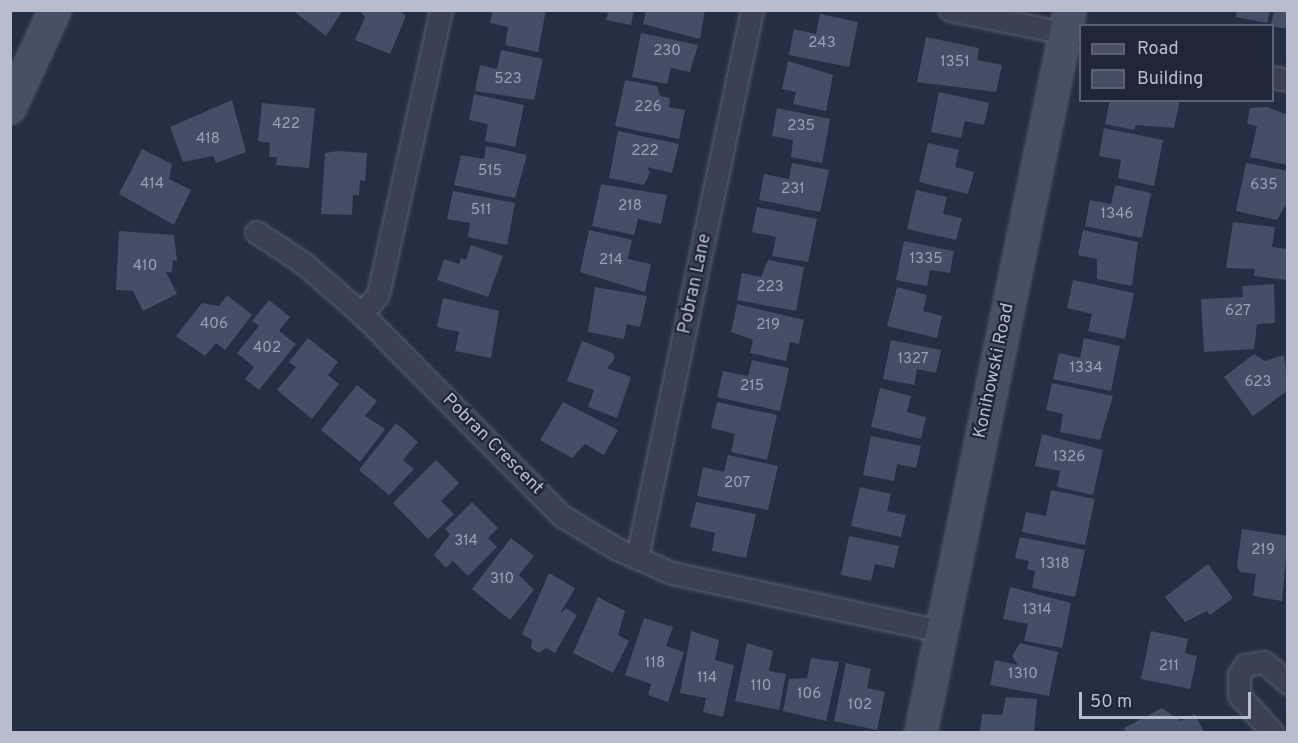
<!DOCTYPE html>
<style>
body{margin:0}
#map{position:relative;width:1298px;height:743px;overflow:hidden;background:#252f43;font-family:Overpass,sans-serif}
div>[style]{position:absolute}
.building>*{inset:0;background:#444e65}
.roads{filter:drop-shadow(0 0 2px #585f70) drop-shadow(0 0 2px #585f70)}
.street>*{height:21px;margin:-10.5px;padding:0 10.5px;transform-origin:10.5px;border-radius:10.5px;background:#3a4152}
.secondary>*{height:30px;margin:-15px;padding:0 15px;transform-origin:15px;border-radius:15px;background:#485066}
span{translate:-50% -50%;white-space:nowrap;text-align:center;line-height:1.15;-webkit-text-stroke:4.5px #1e2638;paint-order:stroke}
.number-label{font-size:15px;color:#9aa1b2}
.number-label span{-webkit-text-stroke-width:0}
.street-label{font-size:18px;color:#b7bdcc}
.frame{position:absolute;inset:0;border:12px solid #b7bdcc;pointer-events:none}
.legend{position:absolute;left:1079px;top:24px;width:195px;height:78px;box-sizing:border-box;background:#1e2638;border:2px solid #5b6273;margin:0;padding:8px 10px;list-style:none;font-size:18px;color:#b7bdcc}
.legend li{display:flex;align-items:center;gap:12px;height:30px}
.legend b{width:30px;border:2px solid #5b6273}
.scale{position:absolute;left:1079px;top:692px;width:172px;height:27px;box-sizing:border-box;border:3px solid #b7bdcc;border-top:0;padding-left:8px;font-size:18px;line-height:21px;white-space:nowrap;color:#b7bdcc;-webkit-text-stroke:4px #1e2638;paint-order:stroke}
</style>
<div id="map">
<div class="building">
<div style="clip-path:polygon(292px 10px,343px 10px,326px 36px)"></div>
<div style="clip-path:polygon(359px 10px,399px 10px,406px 16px,390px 54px,355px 40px,365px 17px)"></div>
<div style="clip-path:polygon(493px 10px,546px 10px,538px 52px,505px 45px,508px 27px,490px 23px)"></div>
<div style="clip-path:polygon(634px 10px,631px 25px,606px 20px,608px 13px,600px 12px)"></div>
<div style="clip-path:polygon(646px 10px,705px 10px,700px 39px,643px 24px)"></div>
<div style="clip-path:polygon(1237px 10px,1270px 10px,1267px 23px,1236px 17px)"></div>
<div style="clip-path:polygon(1274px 10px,1288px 10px,1288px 29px,1271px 26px)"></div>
<div style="clip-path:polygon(820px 14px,858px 22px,849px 67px,789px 55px,794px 29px,816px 34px)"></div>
<div style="clip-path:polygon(641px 33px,698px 45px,690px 72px,671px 68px,667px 84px,632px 77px)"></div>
<div style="clip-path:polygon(926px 37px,979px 48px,977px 60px,1002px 65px,996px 92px,917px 82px)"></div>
<div style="clip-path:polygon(501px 50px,543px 59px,534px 100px,475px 91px,480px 65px,497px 69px)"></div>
<div style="clip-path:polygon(788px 61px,833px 75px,826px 111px,793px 104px,796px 92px,782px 89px)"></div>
<div style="clip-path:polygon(625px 80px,657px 86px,660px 96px,670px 98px,669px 107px,685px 110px,679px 139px,615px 126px)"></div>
<div style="clip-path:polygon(939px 92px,989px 103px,984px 125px,965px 121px,961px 138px,931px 132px)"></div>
<div style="clip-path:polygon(474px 94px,524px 105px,515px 147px,485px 141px,488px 124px,469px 120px)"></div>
<div style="clip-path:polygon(232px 100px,246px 152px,216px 163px,213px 156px,183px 162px,170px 127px)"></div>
<div style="clip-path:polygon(1110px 100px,1180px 100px,1174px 128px,1136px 125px,1134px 130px,1105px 124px)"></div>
<div style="clip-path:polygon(262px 103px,315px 108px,309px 168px,276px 165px,277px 157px,269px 157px,270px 143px,258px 141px)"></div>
<div style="clip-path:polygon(1267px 107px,1288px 115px,1288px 165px,1250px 157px,1257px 126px,1247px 124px,1250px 108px)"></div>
<div style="clip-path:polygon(777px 108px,830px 119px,822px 163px,791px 157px,793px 140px,772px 136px)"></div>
<div style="clip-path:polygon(1104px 128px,1163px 140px,1154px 186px,1118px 178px,1121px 160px,1099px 156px)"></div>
<div style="clip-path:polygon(618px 131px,679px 144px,672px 173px,647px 167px,650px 172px,644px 185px,609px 178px)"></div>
<div style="clip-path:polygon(928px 143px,959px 150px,955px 167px,974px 172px,968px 194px,919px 182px)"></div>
<div style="clip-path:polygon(486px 146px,527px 155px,515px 198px,454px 185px,461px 155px,484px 159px)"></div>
<div style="clip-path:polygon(142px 149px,172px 164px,169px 179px,191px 190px,174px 225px,119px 194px)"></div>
<div style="clip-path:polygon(338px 151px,367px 153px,365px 181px,360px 180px,359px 195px,353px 195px,352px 215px,321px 214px,325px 153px)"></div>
<div style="clip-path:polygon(792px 163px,829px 170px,820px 212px,759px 200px,764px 174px,789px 179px)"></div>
<div style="clip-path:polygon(1246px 163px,1288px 171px,1288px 201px,1277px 220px,1236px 211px)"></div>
<div style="clip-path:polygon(601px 184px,667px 195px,661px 224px,638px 219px,634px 235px,592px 226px)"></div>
<div style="clip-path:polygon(1115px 185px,1151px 193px,1142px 238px,1085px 226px,1090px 200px,1111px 204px)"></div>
<div style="clip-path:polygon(916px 190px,947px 197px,943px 214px,962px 218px,956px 240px,907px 229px)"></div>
<div style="clip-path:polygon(453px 191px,515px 203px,507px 245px,468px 237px,470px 223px,447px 219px)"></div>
<div style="clip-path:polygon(757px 207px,817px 219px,808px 262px,772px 256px,776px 237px,752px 232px)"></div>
<div style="clip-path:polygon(1233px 222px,1275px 227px,1272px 247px,1288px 249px,1286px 280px,1254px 276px,1255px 269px,1226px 268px)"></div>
<div style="clip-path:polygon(589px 230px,632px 240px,628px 259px,651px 264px,645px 292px,580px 272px)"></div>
<div style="clip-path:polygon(1083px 230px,1138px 242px,1132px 286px,1097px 279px,1097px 259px,1078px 255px)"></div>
<div style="clip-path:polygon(119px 231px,174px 235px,177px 261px,173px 260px,172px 272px,166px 272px,177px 294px,143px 311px,133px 291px,116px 290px)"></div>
<div style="clip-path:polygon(904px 241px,954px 251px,950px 273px,930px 270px,927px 286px,896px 280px)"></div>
<div style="clip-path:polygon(471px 245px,503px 256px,488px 297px,437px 280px,444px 259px,459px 264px,461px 258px,466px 260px)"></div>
<div style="clip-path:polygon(768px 260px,804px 267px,796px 311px,737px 300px,742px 273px,761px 277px)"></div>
<div style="clip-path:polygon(1073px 280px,1134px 293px,1125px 339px,1088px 331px,1092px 314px,1067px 308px)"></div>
<div style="clip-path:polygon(1274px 284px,1275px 323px,1257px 324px,1254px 349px,1204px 352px,1201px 299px,1243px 297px,1242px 286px)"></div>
<div style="clip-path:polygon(595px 287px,647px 296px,640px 327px,627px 324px,624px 339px,588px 332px)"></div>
<div style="clip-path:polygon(897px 287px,927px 295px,923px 311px,942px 316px,937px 338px,887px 326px)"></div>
<div style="clip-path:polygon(227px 295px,252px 315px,225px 350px,216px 343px,205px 356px,176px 336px,202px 303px,219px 306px)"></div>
<div style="clip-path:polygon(443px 298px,499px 311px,491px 358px,455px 351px,459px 332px,437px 327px)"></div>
<div style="clip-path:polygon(269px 300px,290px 317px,279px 331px,296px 344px,259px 390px,245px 379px,254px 367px,237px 353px,259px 326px,252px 321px)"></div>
<div style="clip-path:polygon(737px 304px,804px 320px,799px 344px,790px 342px,786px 361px,750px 353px,753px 340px,731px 332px)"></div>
<div style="clip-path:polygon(308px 338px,338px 362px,328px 375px,339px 384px,312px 419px,277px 390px,296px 367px,289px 362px)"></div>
<div style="clip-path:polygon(1084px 338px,1120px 346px,1111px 391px,1053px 379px,1059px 353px,1080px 358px)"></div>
<div style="clip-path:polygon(891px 340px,941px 350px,936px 373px,917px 369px,914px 385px,883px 379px)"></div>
<div style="clip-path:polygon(582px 341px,613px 353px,615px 358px,607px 368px,631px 377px,617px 418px,588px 407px,594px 390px,567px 381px)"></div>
<div style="clip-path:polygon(1254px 354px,1265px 361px,1284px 355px,1288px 390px,1253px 416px,1224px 377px)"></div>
<div style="clip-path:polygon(752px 360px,789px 368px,780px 411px,717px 397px,723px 371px,748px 376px)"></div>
<div style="clip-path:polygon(1052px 383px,1113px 396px,1100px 440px,1060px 432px,1063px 414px,1046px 410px)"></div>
<div style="clip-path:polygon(357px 385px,377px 401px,365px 416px,385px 429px,360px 462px,321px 430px)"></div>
<div style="clip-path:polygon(880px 388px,911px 396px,907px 412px,926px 417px,921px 439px,871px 427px)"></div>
<div style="clip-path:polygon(563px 402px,618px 430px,604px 455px,585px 444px,572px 458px,540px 440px)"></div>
<div style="clip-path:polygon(717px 402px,777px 415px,767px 460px,731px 452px,735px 434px,711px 428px)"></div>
<div style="clip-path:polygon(396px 423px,418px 442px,403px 460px,414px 469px,389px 495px,359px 470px)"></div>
<div style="clip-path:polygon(1042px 434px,1103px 450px,1093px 495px,1057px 487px,1060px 471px,1035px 466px)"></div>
<div style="clip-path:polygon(871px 436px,921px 446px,916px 468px,897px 464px,894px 481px,863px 475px)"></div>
<div style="clip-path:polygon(728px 455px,778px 466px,768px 510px,697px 496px,703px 467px,724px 472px)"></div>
<div style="clip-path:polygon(436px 460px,459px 483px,441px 501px,454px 514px,428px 539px,393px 503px)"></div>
<div style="clip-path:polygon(860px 487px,891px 494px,887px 511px,906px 515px,901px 537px,851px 526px)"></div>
<div style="clip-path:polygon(1051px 490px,1095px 499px,1085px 545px,1022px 532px,1026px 512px,1046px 516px)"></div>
<div style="clip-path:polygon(472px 502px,498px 528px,488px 538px,497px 547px,468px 576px,453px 561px,446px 568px,434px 555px,450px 534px,445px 529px)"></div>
<div style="clip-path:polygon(696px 502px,756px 514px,746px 558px,712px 551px,715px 533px,690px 527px)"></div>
<div style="clip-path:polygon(1242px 529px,1288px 536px,1282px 601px,1253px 596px,1256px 574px,1240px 572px,1237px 566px)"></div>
<div style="clip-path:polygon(849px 536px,899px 546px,894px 568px,875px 564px,871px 581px,841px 575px)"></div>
<div style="clip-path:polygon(1020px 537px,1085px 550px,1075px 597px,1032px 588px,1035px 571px,1027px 569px,1029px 561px,1015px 558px)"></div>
<div style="clip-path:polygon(511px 538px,534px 556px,519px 575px,534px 590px,510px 620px,472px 589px)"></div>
<div style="clip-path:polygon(1208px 564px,1233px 598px,1210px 615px,1207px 611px,1185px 622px,1165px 597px)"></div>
<div style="clip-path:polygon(549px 573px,575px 588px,560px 614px,566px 608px,577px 615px,555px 653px,546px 648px,539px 653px,531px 648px,532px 640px,522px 634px)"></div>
<div style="clip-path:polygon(1010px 587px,1071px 603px,1062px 648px,1024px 641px,1028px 624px,1003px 619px)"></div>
<div style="clip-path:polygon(598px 597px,625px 611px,618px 635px,629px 641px,613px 673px,573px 653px)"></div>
<div style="clip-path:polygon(644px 618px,673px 627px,666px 646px,684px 652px,668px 702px,648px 695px,651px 684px,625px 675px)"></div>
<div style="clip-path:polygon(691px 631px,719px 640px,715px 660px,734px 665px,723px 717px,703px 712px,706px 698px,680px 693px)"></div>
<div style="clip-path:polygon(1151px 631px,1188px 639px,1185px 653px,1197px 656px,1190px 689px,1141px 679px)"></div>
<div style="clip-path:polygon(747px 643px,773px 651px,769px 671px,786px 674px,779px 710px,735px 701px)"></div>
<div style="clip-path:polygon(1020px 643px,1058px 652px,1049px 696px,990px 685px,995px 660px,1018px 665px,1012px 656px)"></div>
<div style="clip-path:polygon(811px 658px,839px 662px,826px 721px,783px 711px,789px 679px,807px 678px)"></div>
<div style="clip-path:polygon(846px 663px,871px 669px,867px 688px,885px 692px,877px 730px,834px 721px)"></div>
<div style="clip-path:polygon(1006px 697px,1037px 699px,1034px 732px,980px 732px,982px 714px,1002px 715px)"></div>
<div style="clip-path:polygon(1162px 708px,1181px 721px,1195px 714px,1204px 732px,1126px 732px,1124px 728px)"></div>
</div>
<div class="roads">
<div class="street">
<div style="left:441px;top:10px;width:291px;rotate:102.5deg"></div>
<div style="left:378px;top:294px;width:26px;rotate:129deg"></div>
<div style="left:362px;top:314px;width:284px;rotate:45.3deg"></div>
<div style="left:562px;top:516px;width:64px;rotate:31deg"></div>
<div style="left:617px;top:549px;width:60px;rotate:23.6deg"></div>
<div style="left:672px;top:573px;width:275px;rotate:12.2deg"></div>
<div style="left:950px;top:10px;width:133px;rotate:11.3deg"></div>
<div style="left:1272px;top:77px;width:16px;rotate:11deg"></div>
<div style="left:256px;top:232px;width:55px;rotate:33.1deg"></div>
<div style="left:302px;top:262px;width:79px;rotate:40.9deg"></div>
<div style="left:637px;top:557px;width:559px;rotate:-78.13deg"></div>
<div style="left:1272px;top:732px;width:50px;rotate:-131.7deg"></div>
<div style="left:1239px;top:695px;width:21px;rotate:-90deg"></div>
<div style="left:1239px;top:674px;width:11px;rotate:-56deg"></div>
<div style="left:1245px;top:665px;width:19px;rotate:-9deg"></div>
<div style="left:1264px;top:662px;width:32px;rotate:41deg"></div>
</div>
<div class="secondary">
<div style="left:10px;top:108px;width:108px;rotate:-65.3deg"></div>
<div style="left:921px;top:732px;width:737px;rotate:-78.34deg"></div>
</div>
</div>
<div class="number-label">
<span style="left:822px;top:44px">243</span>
<span style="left:667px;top:52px">230</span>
<span style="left:955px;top:63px">1351</span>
<span style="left:508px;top:80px">523</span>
<span style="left:648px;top:108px">226</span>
<span style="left:286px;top:125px">422</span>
<span style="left:801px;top:127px">235</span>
<span style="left:208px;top:140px">418</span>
<span style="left:645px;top:152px">222</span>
<span style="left:490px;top:172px">515</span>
<span style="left:152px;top:185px">414</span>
<span style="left:1264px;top:186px">635</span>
<span style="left:793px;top:190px">231</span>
<span style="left:630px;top:207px">218</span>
<span style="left:481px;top:211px">511</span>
<span style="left:1117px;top:215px">1346</span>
<span style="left:926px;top:260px">1335</span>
<span style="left:611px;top:261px">214</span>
<span style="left:145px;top:267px">410</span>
<span style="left:770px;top:288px">223</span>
<span style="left:1238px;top:312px">627</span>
<span style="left:214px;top:325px">406</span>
<span style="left:768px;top:326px">219</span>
<span style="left:267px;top:349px">402</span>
<span style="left:913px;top:360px">1327</span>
<span style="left:1086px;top:369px">1334</span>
<span style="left:1258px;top:383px">623</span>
<span style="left:752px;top:387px">215</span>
<span style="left:1069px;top:458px">1326</span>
<span style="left:737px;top:484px">207</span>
<span style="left:466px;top:542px">314</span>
<span style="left:1263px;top:551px">219</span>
<span style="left:1055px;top:565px">1318</span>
<span style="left:502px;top:580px">310</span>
<span style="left:1037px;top:611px">1314</span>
<span style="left:655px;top:664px">118</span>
<span style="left:1169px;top:667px">211</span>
<span style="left:1023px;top:675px">1310</span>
<span style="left:707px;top:679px">114</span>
<span style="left:761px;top:687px">110</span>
<span style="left:809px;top:695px">106</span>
<span style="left:860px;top:706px">102</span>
</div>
<div class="street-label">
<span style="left:696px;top:284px;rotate:-78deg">Pobran Lane</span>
<span style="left:995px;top:371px;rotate:-78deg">Konihowski Road</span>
<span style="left:492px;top:445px;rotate:45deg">Pobran Crescent</span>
</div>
<div class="frame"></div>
<ul class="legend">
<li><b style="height:8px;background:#485066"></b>Road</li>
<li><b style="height:16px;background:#444e65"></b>Building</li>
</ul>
<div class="scale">50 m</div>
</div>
